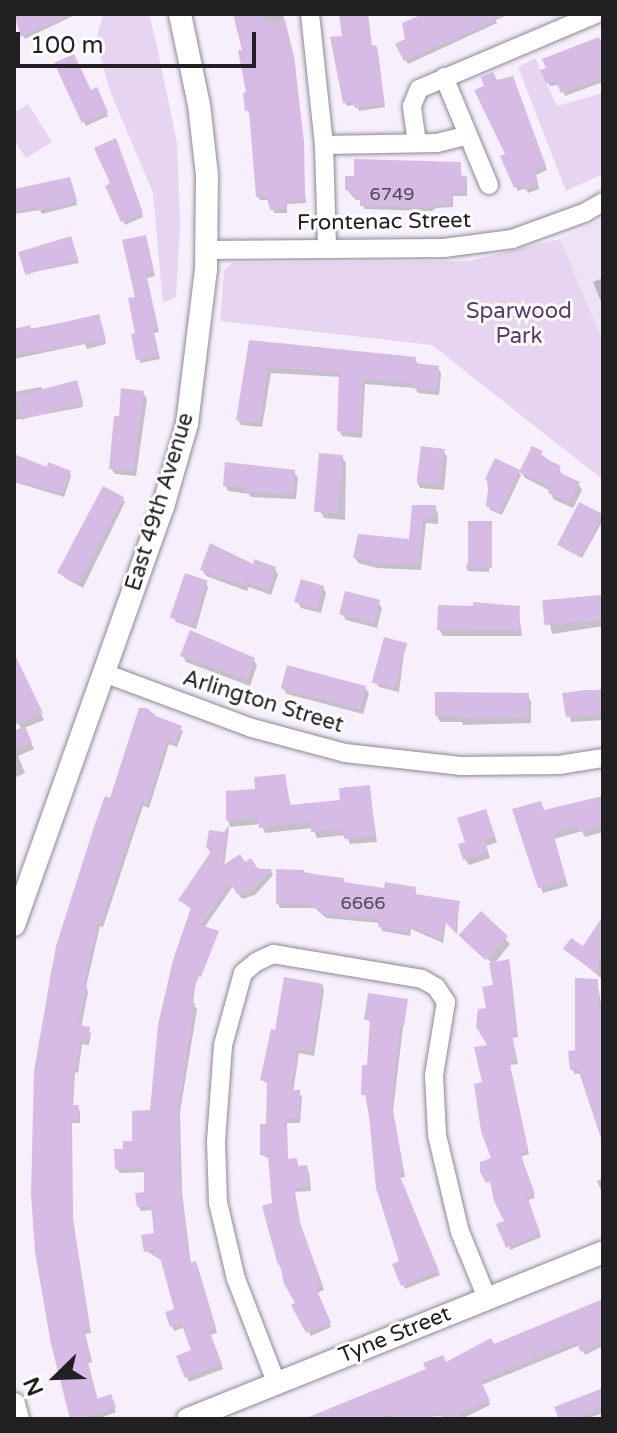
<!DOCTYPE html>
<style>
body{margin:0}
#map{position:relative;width:617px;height:1433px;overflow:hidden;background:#f7effb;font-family:"Varela Round",sans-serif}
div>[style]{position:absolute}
.built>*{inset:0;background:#eee2f5}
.green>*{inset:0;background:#e6d4f0}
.shadow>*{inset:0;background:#0003}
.building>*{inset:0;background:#d6bbe5;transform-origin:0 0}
.roads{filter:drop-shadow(0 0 2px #908995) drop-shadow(0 0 2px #908995)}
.minor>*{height:18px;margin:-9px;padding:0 9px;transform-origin:9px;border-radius:9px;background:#fff}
.tertiary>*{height:22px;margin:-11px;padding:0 11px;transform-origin:11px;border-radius:11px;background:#fff}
span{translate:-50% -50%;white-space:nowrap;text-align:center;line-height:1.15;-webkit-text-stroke:6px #fff;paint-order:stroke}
.number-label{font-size:18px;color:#504754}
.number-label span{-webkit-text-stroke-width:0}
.street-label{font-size:22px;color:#232024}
.park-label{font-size:22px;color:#5d396f}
.frame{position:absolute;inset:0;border:16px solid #232024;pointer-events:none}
.north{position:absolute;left:16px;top:1337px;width:80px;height:80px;-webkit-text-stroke:6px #fff;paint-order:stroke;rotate:247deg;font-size:22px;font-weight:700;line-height:32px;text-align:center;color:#232024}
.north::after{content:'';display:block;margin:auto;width:28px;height:36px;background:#232024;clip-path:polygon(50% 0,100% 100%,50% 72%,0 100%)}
.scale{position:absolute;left:16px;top:32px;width:240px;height:36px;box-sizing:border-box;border:4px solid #232024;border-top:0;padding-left:10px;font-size:24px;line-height:28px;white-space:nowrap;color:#232024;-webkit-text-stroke:6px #fff;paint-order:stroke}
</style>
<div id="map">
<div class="built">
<div style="clip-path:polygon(603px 219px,603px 341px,560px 239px)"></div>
</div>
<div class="green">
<div style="clip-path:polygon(103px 14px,149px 14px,156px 42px,177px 143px,180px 225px,176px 297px,163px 303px,153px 193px,110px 91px,96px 40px)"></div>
<div style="clip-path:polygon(535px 58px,557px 106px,603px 93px,603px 174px,566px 191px,518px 67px)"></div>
<div style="clip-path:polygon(28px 104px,52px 142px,26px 158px,14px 140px,14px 113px)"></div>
<div style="clip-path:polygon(560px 239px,603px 341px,603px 480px,432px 345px,220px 321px,224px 270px,233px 263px,469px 261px)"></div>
</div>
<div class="shadow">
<div style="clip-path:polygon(19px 14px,77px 14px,25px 39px,14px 16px)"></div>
<div style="clip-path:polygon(234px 14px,283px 14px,295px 63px,306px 203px,287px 204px,287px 213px,274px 213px,270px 200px,260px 200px,258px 197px,251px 114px,247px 111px,244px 51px)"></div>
<div style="clip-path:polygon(341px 14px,368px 14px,372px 47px,378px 52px,385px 107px,359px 111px,356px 105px,347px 106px,345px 102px)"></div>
<div style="clip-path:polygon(426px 14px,493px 14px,497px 23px,408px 64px,398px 45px,407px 40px)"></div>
<div style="clip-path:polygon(603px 47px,603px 82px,565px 96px,560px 85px,550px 86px,547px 82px)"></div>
<div style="clip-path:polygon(56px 64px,90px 92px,98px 93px,108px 116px,86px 126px)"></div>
<div style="clip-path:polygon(514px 82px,547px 170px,536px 175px,539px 189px,528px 193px,525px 188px,518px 191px,503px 157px,508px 155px,487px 87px)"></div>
<div style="clip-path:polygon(117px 144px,143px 217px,125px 225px,107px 187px,113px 184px)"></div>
<div style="clip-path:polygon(460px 164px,462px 178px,467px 181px,467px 196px,453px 196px,453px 207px,436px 208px,432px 211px,364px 209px,362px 200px,356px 200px,347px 190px)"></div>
<div style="clip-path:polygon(72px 183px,77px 205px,42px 214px,40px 210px,14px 214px,14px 191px)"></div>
<div style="clip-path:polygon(146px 237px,155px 276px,147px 278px,159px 332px,154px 333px,160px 359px,140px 363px,137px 298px)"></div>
<div style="clip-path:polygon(72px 242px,79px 263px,28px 273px,25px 269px)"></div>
<div style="clip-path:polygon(603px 278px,603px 307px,593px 282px)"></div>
<div style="clip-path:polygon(98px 316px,106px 344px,87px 349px,85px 344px,14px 359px,14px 332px)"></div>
<div style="clip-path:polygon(250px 342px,415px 359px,418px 364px,438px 368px,441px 373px,439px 395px,418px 393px,415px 388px,365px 384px,362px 438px,342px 436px,339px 430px,341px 377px,271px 373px,262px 427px,241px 425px,238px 420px)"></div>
<div style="clip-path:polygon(78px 386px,83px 407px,14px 420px,14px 392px,41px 387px,44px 391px)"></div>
<div style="clip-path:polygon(143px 393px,147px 399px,136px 476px,115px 474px,111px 468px,120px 418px)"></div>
<div style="clip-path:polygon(533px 448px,559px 468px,562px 476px,578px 484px,582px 490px,573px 508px,553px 499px,551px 491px,525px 478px,522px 473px,502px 515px,490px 510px,487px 479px,519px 472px,521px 475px)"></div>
<div style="clip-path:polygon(443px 451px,447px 457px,444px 490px,420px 488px,417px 482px)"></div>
<div style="clip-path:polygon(342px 457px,346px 463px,345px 520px,324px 518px,320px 511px)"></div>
<div style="clip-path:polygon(14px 460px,69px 472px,71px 476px,64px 497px,14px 482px)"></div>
<div style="clip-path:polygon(294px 472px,298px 478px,296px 499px,251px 497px,249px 494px,228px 491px,225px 485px)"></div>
<div style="clip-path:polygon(122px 499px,125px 502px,83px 588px,65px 578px,62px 574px)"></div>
<div style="clip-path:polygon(414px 507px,435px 507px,438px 514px,438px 524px,426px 523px,421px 570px,377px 568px,358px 563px,355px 557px,411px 541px)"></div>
<div style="clip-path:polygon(601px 515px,603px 520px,582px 558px,563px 548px,561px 545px)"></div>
<div style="clip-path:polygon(491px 523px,489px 572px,468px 571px,466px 567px)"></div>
<div style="clip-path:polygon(254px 566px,275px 569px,278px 575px,271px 595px,249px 587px,247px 591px,206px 576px,202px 570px)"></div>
<div style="clip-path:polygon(206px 583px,208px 587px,196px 629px,176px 622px,174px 618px)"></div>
<div style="clip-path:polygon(323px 587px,326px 593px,321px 613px,301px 608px,298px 602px)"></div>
<div style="clip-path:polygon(590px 597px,603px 601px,603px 626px,552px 634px,546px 605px)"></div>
<div style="clip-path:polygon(378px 602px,382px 608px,377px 628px,346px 620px,342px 614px)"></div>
<div style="clip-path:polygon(518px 608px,522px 636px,443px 636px,439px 629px)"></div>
<div style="clip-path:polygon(405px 645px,399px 692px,379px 687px,376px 683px)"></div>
<div style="clip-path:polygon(183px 656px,254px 660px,257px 666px,250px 686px,186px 662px)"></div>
<div style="clip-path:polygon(14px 670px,22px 675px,44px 720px,24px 728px,34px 749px,18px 756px,25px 773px,14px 778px,14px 733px,22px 730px,14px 716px)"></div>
<div style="clip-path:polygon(365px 687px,369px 694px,363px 714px,287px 694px,283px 688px)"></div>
<div style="clip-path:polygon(603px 689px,603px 720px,571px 722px,565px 695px)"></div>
<div style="clip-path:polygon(527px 695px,531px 701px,531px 723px,463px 725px,462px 722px,440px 722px,437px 715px)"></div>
<div style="clip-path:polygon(155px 718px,183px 731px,177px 747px,169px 744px,149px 808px,143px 806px,103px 927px,100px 926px,86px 987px,88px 992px,81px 1028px,91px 1033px,89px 1045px,82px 1044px,78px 1073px,75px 1072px,73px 1107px,80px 1111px,80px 1123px,72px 1123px,73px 1220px,91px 1333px,85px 1334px,92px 1362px,88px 1363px,98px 1401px,112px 1400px,116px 1412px,98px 1419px,72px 1419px,34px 1096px,51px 972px,106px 799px,111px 800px)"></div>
<div style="clip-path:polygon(284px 776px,291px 807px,342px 802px,369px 787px,377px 842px,350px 844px,346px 835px,317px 838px,313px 828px,265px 833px,261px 824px,230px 827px,228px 820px,257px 790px)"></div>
<div style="clip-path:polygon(603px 802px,603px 832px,585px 837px,582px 831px,554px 839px,568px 886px,543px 893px,515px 811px,544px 812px)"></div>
<div style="clip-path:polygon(485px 811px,497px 842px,486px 846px,490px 858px,469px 865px,465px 859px,467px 843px)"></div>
<div style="clip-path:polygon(229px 829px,224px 867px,244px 865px,271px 871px,273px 875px,255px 895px,242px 899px,233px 886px,204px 928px,216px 933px,195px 986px,193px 1004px,197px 1009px,180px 1112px,182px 1192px,191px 1265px,198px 1268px,217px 1333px,210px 1335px,223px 1369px,189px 1382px,178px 1357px,193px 1351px,185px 1327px,174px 1331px,172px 1326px,177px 1310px,163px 1261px,146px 1251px,156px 1235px,153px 1210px,141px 1211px,139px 1207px,147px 1194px,146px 1172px,120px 1173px,117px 1169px,125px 1151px,134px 1143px,152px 1112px,193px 911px,181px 900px,211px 854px,208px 848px)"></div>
<div style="clip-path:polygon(303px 872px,343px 880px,346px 885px,386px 891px,415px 889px,417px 896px,459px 902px,457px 934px,446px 922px,443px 943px,411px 929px,410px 936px,382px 931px,380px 923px,326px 918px,315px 908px,280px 908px,278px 903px)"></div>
<div style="clip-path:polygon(481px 914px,510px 944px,494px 964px,508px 961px,510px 965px,518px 1037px,512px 1038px,518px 1064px,510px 1065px,529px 1154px,520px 1157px,535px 1198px,528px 1200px,541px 1237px,510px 1250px,507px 1222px,493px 1185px,482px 1172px,494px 1160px,476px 1097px,476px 1086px,484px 1084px,490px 1046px,488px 1010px,495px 986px,491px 962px,462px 937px)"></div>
<div style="clip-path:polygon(603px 932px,603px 964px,601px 978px,566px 949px,583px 948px)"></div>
<div style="clip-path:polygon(597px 981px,603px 1014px,603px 1138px,581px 1073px,575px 1074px,572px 1069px)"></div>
<div style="clip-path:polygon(322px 986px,324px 990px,314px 1056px,299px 1053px,293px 1092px,302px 1096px,300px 1123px,287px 1123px,288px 1161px,296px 1160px,299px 1168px,306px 1167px,309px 1172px,311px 1191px,295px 1192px,301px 1229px,324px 1290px,317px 1293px,331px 1327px,311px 1336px,293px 1306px,298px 1304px,279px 1264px,264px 1207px,274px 1205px,270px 1159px,262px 1155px,268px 1126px,269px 1085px,262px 1080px,277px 1032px)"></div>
<div style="clip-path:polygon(406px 1001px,393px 1111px,405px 1177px,399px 1178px,440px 1275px,405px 1289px,395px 1265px,402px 1262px,368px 1098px,363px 1094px,369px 1067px,372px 1023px,366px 1019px)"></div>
<div style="clip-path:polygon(603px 1178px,603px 1195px,597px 1181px)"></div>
<div style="clip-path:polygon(603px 1302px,603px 1346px,585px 1355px,580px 1345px,482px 1385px,490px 1405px,461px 1419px,444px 1416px,312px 1419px)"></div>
<div style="clip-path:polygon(603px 1390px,603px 1413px,586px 1419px,562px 1419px)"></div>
</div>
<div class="building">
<div style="clip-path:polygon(14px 14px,75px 14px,21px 37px)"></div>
<div style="clip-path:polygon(233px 14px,263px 14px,265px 21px,270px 20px,271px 23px,285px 20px,294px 57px,304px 142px,305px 200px,286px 201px,286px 209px,270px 210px,267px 197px,256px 197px,249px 111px,245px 111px,243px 93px,246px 92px,238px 50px,242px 50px)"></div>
<div style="clip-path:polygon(339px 14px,367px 14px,371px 45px,377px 46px,384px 104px,355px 108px,354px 101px,343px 103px,330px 37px,342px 36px)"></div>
<div style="clip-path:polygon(423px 14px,510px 14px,404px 61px,395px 44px,405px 39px,402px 23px)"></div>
<div style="clip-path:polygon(599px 37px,603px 46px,603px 78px,561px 93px,556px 82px,546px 83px,540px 70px,546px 68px,542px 59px)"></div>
<div style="clip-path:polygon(74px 54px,91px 90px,97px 87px,108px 112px,82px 123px,54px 63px)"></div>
<div style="clip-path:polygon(493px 72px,497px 80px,513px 76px,546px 166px,535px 170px,538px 185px,524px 190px,522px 185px,514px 188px,500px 156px,505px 154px,474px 90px,484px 86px,481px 77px)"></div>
<div style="clip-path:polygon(116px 138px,143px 213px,121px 222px,105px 186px,110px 183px,94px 148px)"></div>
<div style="clip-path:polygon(354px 159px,461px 162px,461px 176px,467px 176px,466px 193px,452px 194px,452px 205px,434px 205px,430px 208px,360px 206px,360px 197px,352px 197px,351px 191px,345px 190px,345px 176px,354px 176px)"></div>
<div style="clip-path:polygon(70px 177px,77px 201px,38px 211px,37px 206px,14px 213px,14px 189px)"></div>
<div style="clip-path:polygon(146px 235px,154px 272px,146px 274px,158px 328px,153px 329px,159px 355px,136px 360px,131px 334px,135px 333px,128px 298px,135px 297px,122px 240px)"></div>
<div style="left:71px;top:236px;width:24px;height:55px;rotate:73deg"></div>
<div style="clip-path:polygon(99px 314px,106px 340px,14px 355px,14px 329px,30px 325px,31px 330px)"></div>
<div style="clip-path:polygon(249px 340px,416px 357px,415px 363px,439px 366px,437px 391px,413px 388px,413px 384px,363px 379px,360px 433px,337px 431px,339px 372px,268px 368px,260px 422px,236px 420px)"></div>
<div style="left:77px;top:380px;width:24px;height:64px;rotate:75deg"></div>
<div style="clip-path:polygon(121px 388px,144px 391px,133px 471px,109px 469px,114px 416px,119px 416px)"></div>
<div style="left:421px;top:446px;width:24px;height:36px;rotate:7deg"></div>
<div style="clip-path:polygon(532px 446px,543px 451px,540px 456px,561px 466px,558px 472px,580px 482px,569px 503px,548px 493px,550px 487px,519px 472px)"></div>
<div style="left:319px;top:453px;width:24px;height:59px;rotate:5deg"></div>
<div style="clip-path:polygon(14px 454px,47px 467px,48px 462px,71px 471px,62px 494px,14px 480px)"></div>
<div style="clip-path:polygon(495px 458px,520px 470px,499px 513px,486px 506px,489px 481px,485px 479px)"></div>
<div style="clip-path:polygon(225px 462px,295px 470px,293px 494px,246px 492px,246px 488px,223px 486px)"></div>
<div style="left:103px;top:486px;width:24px;height:98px;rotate:28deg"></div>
<div style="left:579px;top:502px;width:27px;height:48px;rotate:27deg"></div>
<div style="clip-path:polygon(412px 505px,436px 505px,435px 519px,423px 518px,419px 564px,372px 563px,372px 560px,353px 558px,358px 534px,409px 539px)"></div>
<div style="left:468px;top:521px;width:24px;height:47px"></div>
<div style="clip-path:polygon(210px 543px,253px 564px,254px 559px,276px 567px,268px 590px,246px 582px,244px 586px,200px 570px)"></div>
<div style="left:185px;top:573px;width:24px;height:47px;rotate:19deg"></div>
<div style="left:301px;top:579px;width:24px;height:24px;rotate:17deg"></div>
<div style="left:345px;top:591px;width:36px;height:24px;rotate:14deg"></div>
<div style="left:601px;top:595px;width:25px;height:59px;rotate:85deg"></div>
<div style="clip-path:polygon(473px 602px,520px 606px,519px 631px,437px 630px,438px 605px,473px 606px)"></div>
<div style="clip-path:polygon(190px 630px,255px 658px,247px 680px,180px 656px)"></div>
<div style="left:384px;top:637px;width:24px;height:47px;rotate:15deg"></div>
<div style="clip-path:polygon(14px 653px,43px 713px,14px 725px)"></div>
<div style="left:287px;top:665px;width:82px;height:24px;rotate:15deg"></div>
<div style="clip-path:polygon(586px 690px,603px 690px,603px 714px,566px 717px,562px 693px)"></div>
<div style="clip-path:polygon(435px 692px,529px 693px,528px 717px,458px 719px,458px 716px,435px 716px)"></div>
<div style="clip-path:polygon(139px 708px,147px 708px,156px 716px,182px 726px,175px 744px,167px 741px,147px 805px,141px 803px,101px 924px,98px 923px,84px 985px,87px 986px,79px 1025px,90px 1027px,88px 1042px,80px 1041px,77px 1070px,74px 1069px,72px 1105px,79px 1105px,78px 1120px,71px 1119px,72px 1214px,90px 1329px,84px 1330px,91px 1358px,87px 1359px,97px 1399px,111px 1394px,116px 1407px,83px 1419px,70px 1419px,51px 1344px,35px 1252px,31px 1194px,34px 1071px,56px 946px,95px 824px,105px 796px,110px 798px)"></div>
<div style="clip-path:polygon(25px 726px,32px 743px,14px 750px,14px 731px)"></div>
<div style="clip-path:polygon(285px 774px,290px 805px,340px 800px,339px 788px,370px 785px,375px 836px,344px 839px,343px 829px,311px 832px,310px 822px,259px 828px,258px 818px,226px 821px,226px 791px,255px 789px,254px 777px)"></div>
<div style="clip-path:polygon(603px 796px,603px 826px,580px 832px,579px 826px,553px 833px,566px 880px,538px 888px,512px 809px,541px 801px,544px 810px)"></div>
<div style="clip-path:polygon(486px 809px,495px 836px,484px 839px,488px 852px,463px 860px,458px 844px,465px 842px,457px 818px)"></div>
<div style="clip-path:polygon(229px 825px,222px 866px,240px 854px,245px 862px,251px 858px,258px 869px,272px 869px,253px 890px,238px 895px,230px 883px,201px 925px,219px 931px,201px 977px,198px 976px,191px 1002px,195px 1003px,179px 1106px,180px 1186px,190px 1263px,196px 1261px,216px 1328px,209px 1330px,222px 1364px,185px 1378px,176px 1356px,191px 1350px,181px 1323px,170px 1327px,165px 1312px,174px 1309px,160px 1257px,155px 1257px,154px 1250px,144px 1252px,141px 1235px,154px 1233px,151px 1206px,137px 1207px,135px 1193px,144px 1192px,144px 1168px,115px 1169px,114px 1149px,123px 1149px,123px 1141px,132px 1141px,132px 1111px,150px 1110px,158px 1025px,173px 960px,191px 908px,178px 900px,212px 850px,206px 848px,209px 830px,224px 832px)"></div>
<div style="clip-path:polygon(276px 869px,304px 870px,304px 873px,344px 878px,344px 882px,384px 888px,385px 882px,416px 887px,415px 894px,460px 901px,455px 932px,444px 921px,441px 940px,410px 926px,408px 933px,378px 927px,379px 919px,321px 914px,322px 910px,313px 908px,313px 905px,276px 904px)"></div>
<div style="left:481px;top:911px;width:37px;height:33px;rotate:43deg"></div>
<div style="clip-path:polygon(603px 916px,603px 962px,599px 959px,598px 974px,563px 949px,571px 938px,583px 946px)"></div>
<div style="clip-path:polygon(509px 959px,517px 1034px,512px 1035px,517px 1060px,509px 1062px,528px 1150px,520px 1153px,535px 1194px,527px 1196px,540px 1233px,506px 1248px,496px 1224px,504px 1221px,494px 1201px,490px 1182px,486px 1183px,480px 1172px,480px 1162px,491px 1158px,481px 1131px,474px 1084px,482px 1082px,474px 1047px,487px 1045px,476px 1027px,478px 1009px,486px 1008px,482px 987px,493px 985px,489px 963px)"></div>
<div style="clip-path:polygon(284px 977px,323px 984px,312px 1052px,298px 1050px,291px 1090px,300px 1090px,299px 1119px,286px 1119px,287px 1159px,297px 1158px,298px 1166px,307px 1165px,309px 1187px,294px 1188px,300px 1223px,323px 1286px,316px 1288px,331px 1323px,306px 1333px,291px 1305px,295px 1303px,284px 1284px,280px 1264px,278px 1265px,262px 1206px,272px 1203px,268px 1155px,260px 1155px,260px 1124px,266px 1124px,267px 1082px,260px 1080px,271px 1029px,275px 1030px)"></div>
<div style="clip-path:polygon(575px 978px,598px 979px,598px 1008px,602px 1008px,603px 1036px,602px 1141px,578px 1069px,570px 1070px,568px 1051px,575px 1050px)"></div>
<div style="clip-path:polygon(368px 993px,408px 999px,404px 1026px,400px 1025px,392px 1106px,404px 1173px,399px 1174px,439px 1271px,401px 1286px,392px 1264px,399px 1261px,376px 1188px,369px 1116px,365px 1095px,361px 1095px,362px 1065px,367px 1065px,370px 1020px,364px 1020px)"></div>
<div style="clip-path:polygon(603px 1299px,603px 1342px,581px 1352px,576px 1342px,481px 1381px,490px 1401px,460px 1413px,462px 1419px,443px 1419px,440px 1413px,427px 1419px,392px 1419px,390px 1414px,378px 1419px,304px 1419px,426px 1369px,423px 1363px,443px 1355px,446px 1362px,491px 1338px,494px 1344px)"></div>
<div style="clip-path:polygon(603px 1388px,603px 1407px,575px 1419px,559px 1419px,554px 1407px)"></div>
</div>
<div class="roads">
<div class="minor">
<div style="left:310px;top:14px;width:132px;rotate:83.9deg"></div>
<div style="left:324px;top:145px;width:103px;rotate:88.3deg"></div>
<div style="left:444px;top:77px;width:117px;rotate:67.4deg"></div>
<div style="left:417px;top:143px;width:37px;rotate:-98deg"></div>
<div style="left:412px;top:106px;width:18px;rotate:-68deg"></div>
<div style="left:419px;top:89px;width:192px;rotate:-23deg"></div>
<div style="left:324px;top:145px;width:113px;rotate:-1deg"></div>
<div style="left:437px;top:143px;width:32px;rotate:-14deg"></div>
<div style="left:207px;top:250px;width:237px;rotate:-0.5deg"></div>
<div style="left:444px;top:248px;width:69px;rotate:-7.5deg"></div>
<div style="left:512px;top:239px;width:77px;rotate:-19.9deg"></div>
<div style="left:584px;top:213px;width:22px;rotate:-30deg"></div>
<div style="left:104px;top:673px;width:158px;rotate:20.4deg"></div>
<div style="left:252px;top:728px;width:96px;rotate:15deg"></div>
<div style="left:345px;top:753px;width:116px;rotate:6.4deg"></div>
<div style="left:460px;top:766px;width:99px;rotate:-0.6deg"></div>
<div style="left:559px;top:765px;width:45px;rotate:-9deg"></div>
<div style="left:276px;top:1382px;width:110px;rotate:-111.2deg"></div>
<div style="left:236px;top:1279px;width:79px;rotate:-103.2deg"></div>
<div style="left:218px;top:1202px;width:61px;rotate:-91.9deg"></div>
<div style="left:216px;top:1141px;width:96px;rotate:-85.8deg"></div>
<div style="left:223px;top:1045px;width:75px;rotate:-74.5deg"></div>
<div style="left:243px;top:973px;width:17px;rotate:-40deg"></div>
<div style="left:256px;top:962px;width:19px;rotate:-25deg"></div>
<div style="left:273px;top:954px;width:151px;rotate:9.5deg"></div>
<div style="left:422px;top:979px;width:16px;rotate:30deg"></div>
<div style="left:436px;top:987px;width:18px;rotate:56deg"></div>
<div style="left:446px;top:1002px;width:74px;rotate:99.3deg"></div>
<div style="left:434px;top:1075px;width:60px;rotate:87.1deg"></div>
<div style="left:437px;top:1135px;width:100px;rotate:76.7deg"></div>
<div style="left:460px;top:1232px;width:71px;rotate:67.8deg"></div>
</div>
<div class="tertiary">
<div style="left:14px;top:925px;width:444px;rotate:-70.4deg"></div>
<div style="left:163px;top:507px;width:86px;rotate:-73.9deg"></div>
<div style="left:187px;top:424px;width:155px;rotate:-83deg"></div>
<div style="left:206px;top:270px;width:95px;rotate:-89.4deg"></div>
<div style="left:207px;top:175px;width:70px;rotate:-96.5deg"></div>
<div style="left:199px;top:105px;width:93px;rotate:-101.8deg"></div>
<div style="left:14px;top:1404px;width:16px;rotate:75deg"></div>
<div style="left:188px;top:1419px;width:447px;rotate:-21.9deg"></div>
</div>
</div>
<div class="number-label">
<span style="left:392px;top:194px">6749</span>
<span style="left:363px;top:903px">6666</span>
</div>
<div class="street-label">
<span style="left:384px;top:222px;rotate:-1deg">Frontenac Street</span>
<span style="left:160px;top:502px;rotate:-73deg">East 49th Avenue</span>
<span style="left:263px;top:702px;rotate:17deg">Arlington Street</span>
<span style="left:395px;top:1335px;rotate:-22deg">Tyne Street</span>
</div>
<div class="park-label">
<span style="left:519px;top:324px">Sparwood<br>Park</span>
</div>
<div class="frame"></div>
<div class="north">N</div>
<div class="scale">100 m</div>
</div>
